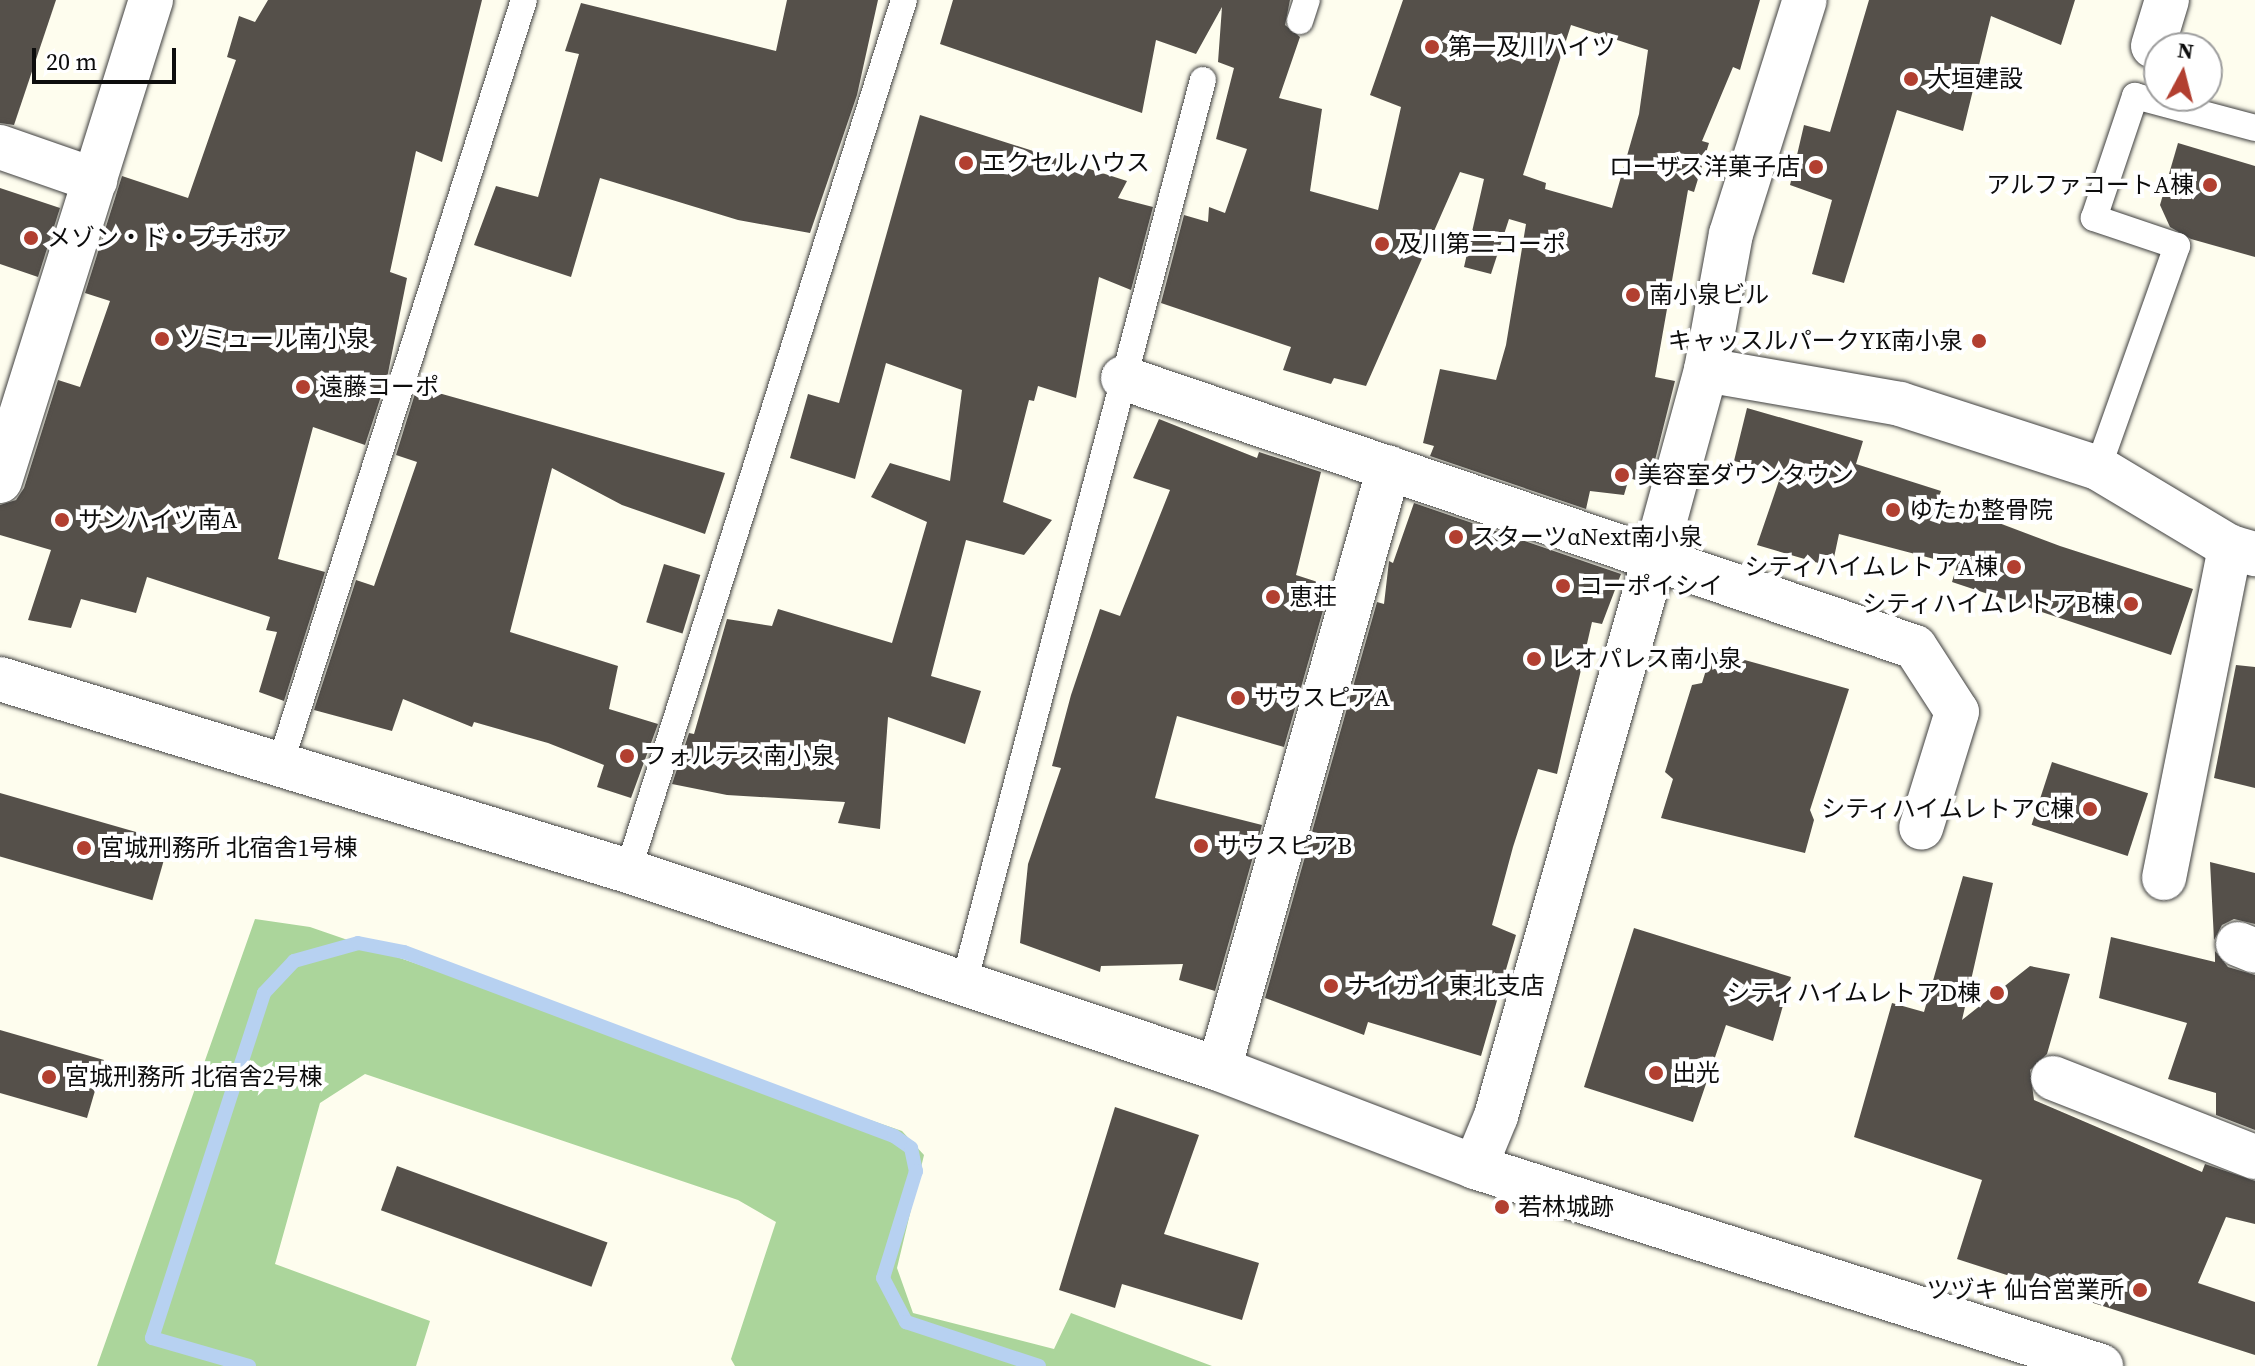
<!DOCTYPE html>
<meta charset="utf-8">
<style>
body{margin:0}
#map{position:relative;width:2255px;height:1366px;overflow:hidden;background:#fefdee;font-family:"Source Serif 4","Noto Sans JP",serif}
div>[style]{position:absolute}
.forest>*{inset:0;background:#abd59b}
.stream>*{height:14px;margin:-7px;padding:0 7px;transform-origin:7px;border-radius:7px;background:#b7d1f1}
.building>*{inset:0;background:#55504a;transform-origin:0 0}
.roads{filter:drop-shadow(0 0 2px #404040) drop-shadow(0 0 2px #404040)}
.service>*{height:26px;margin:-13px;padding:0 13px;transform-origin:13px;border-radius:13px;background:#fff}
.minor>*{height:44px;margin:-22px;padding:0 22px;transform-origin:22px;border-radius:22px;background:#fff}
.tertiary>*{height:44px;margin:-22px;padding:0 22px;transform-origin:22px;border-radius:22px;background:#fff}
.dots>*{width:22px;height:22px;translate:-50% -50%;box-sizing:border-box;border:4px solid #fff;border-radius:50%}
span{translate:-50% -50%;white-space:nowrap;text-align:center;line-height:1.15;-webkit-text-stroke:8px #fff;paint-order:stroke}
.poi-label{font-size:24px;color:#0d0d0d}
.left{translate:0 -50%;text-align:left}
.right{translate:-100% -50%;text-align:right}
.north{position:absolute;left:2143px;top:32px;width:80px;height:80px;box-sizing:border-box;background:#fff;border:2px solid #9e9e9e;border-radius:50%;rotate:7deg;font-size:22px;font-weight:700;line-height:32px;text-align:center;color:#0d0d0d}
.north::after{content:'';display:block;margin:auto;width:28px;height:36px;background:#b23f30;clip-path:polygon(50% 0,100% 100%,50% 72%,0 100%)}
.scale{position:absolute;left:32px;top:48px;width:144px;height:36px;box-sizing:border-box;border:4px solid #0d0d0d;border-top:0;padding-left:10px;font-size:24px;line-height:28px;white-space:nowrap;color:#0d0d0d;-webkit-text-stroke:6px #fff;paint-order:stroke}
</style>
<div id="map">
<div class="forest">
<div style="clip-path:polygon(255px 919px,310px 927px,902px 1131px,924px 1155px,897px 1268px,913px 1313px,1054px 1349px,1071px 1313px,1212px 1366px,735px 1366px,731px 1359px,776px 1222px,738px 1200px,365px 1074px,320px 1103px,275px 1264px,430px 1321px,416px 1366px,97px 1366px)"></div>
</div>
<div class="stream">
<div style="left:249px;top:1366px;width:101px;rotate:-163.9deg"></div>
<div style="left:152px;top:1338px;width:363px;rotate:-72deg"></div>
<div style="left:264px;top:993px;width:44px;rotate:-46.8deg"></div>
<div style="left:294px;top:961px;width:66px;rotate:-15.7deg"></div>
<div style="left:358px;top:943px;width:47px;rotate:11.1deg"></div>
<div style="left:404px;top:952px;width:523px;rotate:20.58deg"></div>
<div style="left:894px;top:1136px;width:21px;rotate:35deg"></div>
<div style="left:911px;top:1148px;width:24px;rotate:78deg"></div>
<div style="left:916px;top:1171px;width:112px;rotate:107.1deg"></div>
<div style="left:883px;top:1278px;width:50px;rotate:62.4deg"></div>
<div style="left:906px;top:1322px;width:140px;rotate:18.3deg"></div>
</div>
<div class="building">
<div style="clip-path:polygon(0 0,56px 0,14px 125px,0 123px)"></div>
<div style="clip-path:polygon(268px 0,482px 0,442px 162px,416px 151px,390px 272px,407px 278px,387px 378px,365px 445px,313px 427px,278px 559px,325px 572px,284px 701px,259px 692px,277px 632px,266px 630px,270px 617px,147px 577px,136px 613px,81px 599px,71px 628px,28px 620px,51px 550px,0 535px,0 505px,16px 500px,24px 488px,58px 380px,80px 387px,110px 301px,85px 293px,122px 176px,188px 198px,236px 60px,227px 57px,239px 16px,255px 22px)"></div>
<div style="clip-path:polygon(787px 0,878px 0,857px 95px,810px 233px,738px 220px,600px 178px,571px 277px,474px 245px,496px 186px,538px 197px,579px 54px,565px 51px,581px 3px,776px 51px)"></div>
<div style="clip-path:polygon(evenodd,953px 0,1290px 0,1285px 25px,1300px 37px,1279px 98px,1322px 109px,1310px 191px,1378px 210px,1401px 107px,1370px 95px,1403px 0,1760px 0,1740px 70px,1733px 67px,1702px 141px,1709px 143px,1694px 192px,1688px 190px,1655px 377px,1675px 381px,1649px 484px,1629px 478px,1624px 495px,1590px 491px,1586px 509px,1430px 456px,1434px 446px,1423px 443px,1440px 369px,1496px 380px,1506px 345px,1526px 224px,1509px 219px,1491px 274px,1464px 267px,1484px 179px,1460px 172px,1366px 386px,1334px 378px,1331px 384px,1283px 370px,1291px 347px,1161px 303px,1184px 215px,1208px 222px,1209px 207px,1225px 213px,1247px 149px,1216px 139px,1234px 68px,1218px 62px,1222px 7px,1196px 54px,1156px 40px,1142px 113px,940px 44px,953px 0,1571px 25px,1648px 50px,1639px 114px,1612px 208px,1545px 189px,1546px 183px,1523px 175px,1571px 25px)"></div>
<div style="clip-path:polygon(1869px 0,2075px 0,2061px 45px,1991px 16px,1963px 131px,1897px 110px,1844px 283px,1812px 274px,1832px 200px,1790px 185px,1804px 125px,1830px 132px)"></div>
<div style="clip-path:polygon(920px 115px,1127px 181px,1118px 198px,1153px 207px,1131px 290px,1099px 277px,1076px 398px,1038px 386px,1034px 401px,1029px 400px,1003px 502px,1052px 520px,1024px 555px,966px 540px,931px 676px,981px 691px,965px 744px,888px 717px,880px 829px,838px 823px,845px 802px,727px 795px,672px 784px,689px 733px,694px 734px,727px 619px,772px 626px,778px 609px,892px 643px,927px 522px,871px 497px,890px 463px,950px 481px,962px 390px,886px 363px,855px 479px,790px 458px,808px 394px,839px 403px)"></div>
<div style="clip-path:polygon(2178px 143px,2255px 166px,2255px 257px,2191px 239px,2170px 227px,2160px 205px)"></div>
<div style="clip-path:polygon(0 188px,60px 208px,38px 277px,0 264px)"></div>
<div style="clip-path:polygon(417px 387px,725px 473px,705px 534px,622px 505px,552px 468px,510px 632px,618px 666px,609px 709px,658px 724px,631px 798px,597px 787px,604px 765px,548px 743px,474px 722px,472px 727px,403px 699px,392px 731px,314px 710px,356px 580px,374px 586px,417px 462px,396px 455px)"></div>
<div style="clip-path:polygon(1747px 408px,1863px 441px,1856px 464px,1941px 491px,1938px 500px,2060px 546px,2193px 589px,2171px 655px,1952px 582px,1957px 565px,1839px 534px,1832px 567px,1757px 545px,1782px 472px,1734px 461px)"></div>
<div style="clip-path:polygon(1159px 419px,1257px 458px,1259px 452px,1321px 472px,1296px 575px,1330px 586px,1284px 747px,1177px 716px,1155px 798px,1262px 825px,1215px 991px,1179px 980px,1183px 964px,1101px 966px,1100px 972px,1020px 943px,1028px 864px,1061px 768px,1052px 766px,1071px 695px,1100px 609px,1120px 616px,1170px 490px,1133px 478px)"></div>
<div style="clip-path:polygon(1414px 503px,1621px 574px,1602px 624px,1592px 622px,1557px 774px,1538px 769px,1513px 847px,1492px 925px,1516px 935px,1481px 1056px,1368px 1022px,1364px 1035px,1265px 998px,1377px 602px,1384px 604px,1389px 561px,1393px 563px)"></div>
<div style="left:664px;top:564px;width:38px;height:61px;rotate:17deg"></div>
<div style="clip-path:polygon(1712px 651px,1849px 689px,1810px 810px,1814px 820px,1805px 853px,1661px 818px,1673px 779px,1665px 772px,1692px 685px,1702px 683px)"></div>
<div style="clip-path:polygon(2236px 665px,2255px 667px,2255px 788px,2214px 778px)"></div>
<div style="left:2052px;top:762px;width:101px;height:66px;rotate:18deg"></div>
<div style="left:0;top:793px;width:176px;height:61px;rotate:16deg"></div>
<div style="clip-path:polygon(2210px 862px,2255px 873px,2255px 924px,2234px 919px,2222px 925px,2214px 940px)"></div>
<div style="clip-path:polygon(1963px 876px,1993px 883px,1962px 1020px,2030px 966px,2070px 974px,2047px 1054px,2030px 1070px,2034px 1100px,2202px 1172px,2205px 1164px,2255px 1181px,2255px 1224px,2226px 1217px,2198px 1283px,2255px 1302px,2255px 1355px,1957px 1259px,1982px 1180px,1854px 1137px,1892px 1003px,1924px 1012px)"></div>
<div style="clip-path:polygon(1634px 928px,1791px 977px,1773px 1041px,1726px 1025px,1693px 1122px,1584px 1087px)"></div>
<div style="clip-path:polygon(2111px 937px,2215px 962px,2215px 951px,2228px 967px,2255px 975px,2255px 1130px,2216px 1115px,2216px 1093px,2168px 1079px,2187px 1023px,2099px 998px)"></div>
<div style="clip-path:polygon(0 1030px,104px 1060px,87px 1118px,0 1093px)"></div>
<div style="clip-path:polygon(1115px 1107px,1199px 1135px,1164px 1234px,1259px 1263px,1242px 1320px,1122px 1284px,1115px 1308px,1059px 1290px)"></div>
<div style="left:397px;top:1166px;width:224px;height:47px;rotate:20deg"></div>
</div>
<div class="roads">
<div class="service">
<div style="left:1300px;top:21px;width:22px;rotate:-72deg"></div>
<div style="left:2098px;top:468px;width:236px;rotate:-70.4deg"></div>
<div style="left:2177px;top:246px;width:88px;rotate:-161.4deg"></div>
<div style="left:2094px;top:218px;width:129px;rotate:-71.4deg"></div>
<div style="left:2135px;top:96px;width:124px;rotate:14.9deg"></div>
<div style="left:279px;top:768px;width:806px;rotate:-72.31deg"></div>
<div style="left:628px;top:871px;width:914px;rotate:-72.42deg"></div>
<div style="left:964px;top:983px;width:934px;rotate:-75.18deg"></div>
</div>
<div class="minor">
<div style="left:2153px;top:46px;width:48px;rotate:-73.1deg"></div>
<div style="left:0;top:147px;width:101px;rotate:19.2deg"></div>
<div style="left:1706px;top:370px;width:197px;rotate:9.9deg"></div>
<div style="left:1900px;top:404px;width:208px;rotate:17.9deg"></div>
<div style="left:2098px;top:468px;width:154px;rotate:30.9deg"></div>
<div style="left:2230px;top:547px;width:26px;rotate:16deg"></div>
<div style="left:1123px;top:378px;width:836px;rotate:18.76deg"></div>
<div style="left:1915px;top:647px;width:77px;rotate:57.1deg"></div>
<div style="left:1957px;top:712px;width:121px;rotate:107.2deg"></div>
<div style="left:0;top:481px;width:504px;rotate:-72.57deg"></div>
<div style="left:2164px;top:878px;width:338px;rotate:-78.7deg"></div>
<div style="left:2238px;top:944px;width:18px;rotate:22deg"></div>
<div style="left:1219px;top:1069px;width:625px;rotate:-74.21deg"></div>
<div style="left:2053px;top:1078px;width:217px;rotate:21.4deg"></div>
</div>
<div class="tertiary">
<div style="left:0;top:679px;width:657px;rotate:17deg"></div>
<div style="left:628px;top:871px;width:623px;rotate:18.52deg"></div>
<div style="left:1219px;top:1069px;width:274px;rotate:20.9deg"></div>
<div style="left:1475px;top:1167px;width:657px;rotate:17.64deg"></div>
<div style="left:1475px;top:1167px;width:55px;rotate:-67.6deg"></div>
<div style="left:1496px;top:1116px;width:578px;rotate:-74.14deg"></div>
<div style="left:1654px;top:560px;width:197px;rotate:-74.7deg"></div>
<div style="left:1706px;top:370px;width:138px;rotate:-79.6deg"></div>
<div style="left:1731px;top:234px;width:245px;rotate:-72.5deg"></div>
</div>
</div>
<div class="dots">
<div style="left:1432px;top:47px;background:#b23f30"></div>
<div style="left:1911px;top:79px;background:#b23f30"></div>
<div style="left:966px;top:163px;background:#b23f30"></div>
<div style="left:1816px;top:167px;background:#b23f30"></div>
<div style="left:2210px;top:185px;background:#b23f30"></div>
<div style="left:31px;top:238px;background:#b23f30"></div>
<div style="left:1382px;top:244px;background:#b23f30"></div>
<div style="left:1633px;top:295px;background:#b23f30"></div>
<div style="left:162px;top:339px;background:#b23f30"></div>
<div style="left:1979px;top:341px;background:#b23f30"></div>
<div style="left:303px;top:387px;background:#b23f30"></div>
<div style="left:1622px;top:475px;background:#b23f30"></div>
<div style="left:1893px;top:510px;background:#b23f30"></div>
<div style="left:62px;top:520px;background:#b23f30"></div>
<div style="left:1456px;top:537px;background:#b23f30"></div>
<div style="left:2014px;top:567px;background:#b23f30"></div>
<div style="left:1563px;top:586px;background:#b23f30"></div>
<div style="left:1273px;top:597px;background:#b23f30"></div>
<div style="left:2131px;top:604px;background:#b23f30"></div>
<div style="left:1534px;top:659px;background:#b23f30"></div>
<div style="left:1238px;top:698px;background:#b23f30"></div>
<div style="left:627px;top:756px;background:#b23f30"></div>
<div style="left:2090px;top:809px;background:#b23f30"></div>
<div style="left:1201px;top:846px;background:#b23f30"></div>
<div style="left:84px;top:848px;background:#b23f30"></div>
<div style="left:1331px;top:986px;background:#b23f30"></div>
<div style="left:1997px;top:993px;background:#b23f30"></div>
<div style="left:1656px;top:1073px;background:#b23f30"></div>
<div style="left:49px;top:1077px;background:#b23f30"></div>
<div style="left:1502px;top:1207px;background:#b23f30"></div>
<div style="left:2140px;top:1290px;background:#b23f30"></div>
</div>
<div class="poi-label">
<span class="left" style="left:1448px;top:47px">第一及川ハイツ</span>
<span class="left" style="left:1927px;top:79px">大垣建設</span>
<span class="left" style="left:982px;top:163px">エクセルハウス</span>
<span class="right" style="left:1800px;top:167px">ローザス洋菓子店</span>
<span class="right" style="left:2194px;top:185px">アルファコートA棟</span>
<span class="left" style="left:47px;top:238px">メゾン・ド・プチポア</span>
<span class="left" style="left:1398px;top:244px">及川第二コーポ</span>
<span class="left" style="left:1649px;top:295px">南小泉ビル</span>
<span class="left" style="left:178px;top:339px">ソミュール南小泉</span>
<span class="right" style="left:1963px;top:341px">キャッスルパークYK南小泉</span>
<span class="left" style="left:319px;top:387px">遠藤コーポ</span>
<span class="left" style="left:1638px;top:475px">美容室ダウンタウン</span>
<span class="left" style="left:1909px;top:510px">ゆたか整骨院</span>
<span class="left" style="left:78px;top:520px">サンハイツ南A</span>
<span class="left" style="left:1472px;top:537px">スターツαNext南小泉</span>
<span class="right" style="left:1998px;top:567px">シティハイムレトアA棟</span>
<span class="left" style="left:1579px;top:586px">コーポイシイ</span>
<span class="left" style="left:1289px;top:597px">恵荘</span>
<span class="right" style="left:2115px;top:604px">シティハイムレトアB棟</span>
<span class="left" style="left:1550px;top:659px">レオパレス南小泉</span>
<span class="left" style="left:1254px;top:698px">サウスピアA</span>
<span class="left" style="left:643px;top:756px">フォルテス南小泉</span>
<span class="right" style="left:2074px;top:809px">シティハイムレトアC棟</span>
<span class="left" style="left:1217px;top:846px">サウスピアB</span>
<span class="left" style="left:100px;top:848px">宮城刑務所 北宿舎1号棟</span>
<span class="left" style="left:1347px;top:986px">ナイガイ 東北支店</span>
<span class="right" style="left:1981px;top:993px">シティハイムレトアD棟</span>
<span class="left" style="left:1672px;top:1073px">出光</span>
<span class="left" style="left:65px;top:1077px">宮城刑務所 北宿舎2号棟</span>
<span class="left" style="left:1518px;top:1207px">若林城跡</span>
<span class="right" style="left:2124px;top:1290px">ツヅキ 仙台営業所</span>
</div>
<div class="north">N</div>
<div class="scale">20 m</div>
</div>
